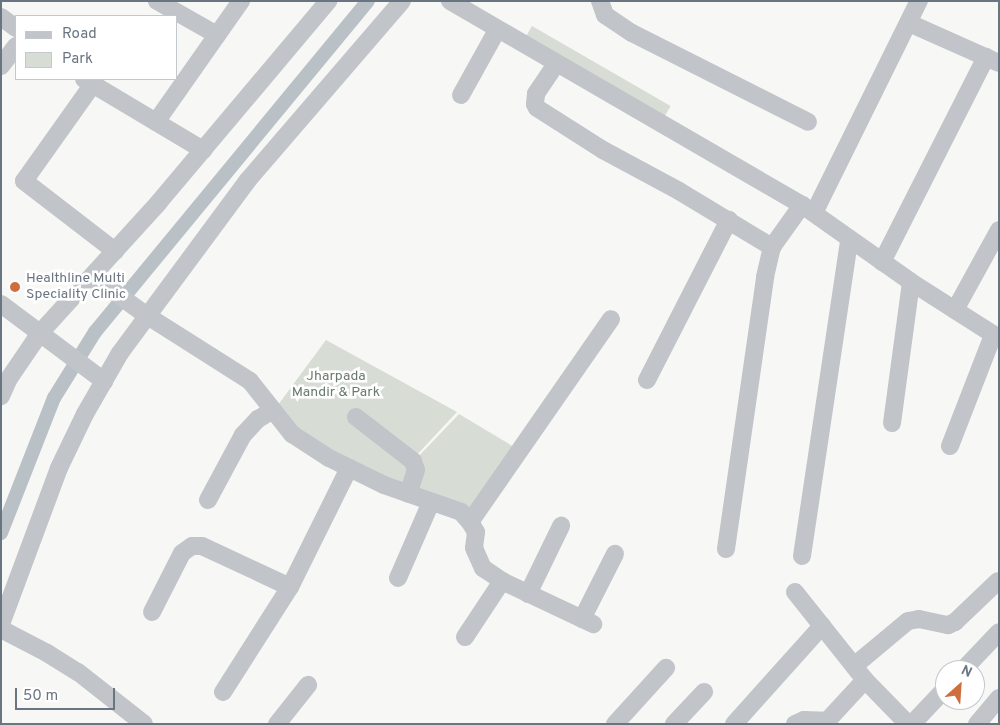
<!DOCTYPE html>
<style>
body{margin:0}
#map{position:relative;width:1000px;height:725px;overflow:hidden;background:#f7f7f5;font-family:Overpass,sans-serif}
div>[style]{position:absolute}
.green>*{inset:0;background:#d7dcd5;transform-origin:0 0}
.canal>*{height:14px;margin:-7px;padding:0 7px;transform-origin:7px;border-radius:7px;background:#b9c1c6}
.minor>*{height:18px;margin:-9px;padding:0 9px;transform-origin:9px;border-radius:9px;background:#c1c4c8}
.dots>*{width:14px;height:14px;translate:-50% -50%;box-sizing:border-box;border:2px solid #fff;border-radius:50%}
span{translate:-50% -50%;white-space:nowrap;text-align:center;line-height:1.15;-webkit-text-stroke:5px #fff;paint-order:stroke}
.poi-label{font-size:14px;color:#6a7582}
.left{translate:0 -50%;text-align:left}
.park-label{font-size:14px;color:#6a7a68}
.frame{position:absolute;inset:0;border:2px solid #6a7582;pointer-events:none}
.legend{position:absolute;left:15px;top:15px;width:162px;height:65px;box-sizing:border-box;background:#fff;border:1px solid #c3c8cd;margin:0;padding:6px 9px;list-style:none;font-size:15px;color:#6a7582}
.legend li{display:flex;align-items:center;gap:10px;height:25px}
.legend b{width:25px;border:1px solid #c3c8cd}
.north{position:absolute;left:935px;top:660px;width:50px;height:50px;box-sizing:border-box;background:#fff;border:1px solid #c3c8cd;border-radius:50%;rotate:26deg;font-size:14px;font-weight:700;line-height:20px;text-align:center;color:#6a7582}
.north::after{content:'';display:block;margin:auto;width:18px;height:22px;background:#cd6e3f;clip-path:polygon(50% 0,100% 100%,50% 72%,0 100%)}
.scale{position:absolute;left:15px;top:688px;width:100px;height:22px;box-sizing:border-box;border:2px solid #6a7582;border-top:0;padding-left:6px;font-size:15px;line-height:18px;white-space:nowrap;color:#6a7582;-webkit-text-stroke:4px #fff;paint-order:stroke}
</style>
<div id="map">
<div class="green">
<div style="left:532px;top:26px;width:160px;height:15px;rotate:30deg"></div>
<div style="clip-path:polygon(326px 340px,457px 412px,413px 459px,407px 491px,294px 432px,275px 409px)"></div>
<div style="clip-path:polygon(459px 414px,519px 450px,470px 520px,410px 493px,415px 460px)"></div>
</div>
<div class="canal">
<div style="left:1px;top:533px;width:145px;rotate:-68.6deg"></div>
<div style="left:54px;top:398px;width:78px;rotate:-58.2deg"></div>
<div style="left:95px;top:332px;width:429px;rotate:-50.5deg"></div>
</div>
<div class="minor">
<div style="left:157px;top:1px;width:69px;rotate:29.5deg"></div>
<div style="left:450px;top:1px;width:407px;rotate:30.1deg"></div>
<div style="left:802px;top:205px;width:133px;rotate:35.2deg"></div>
<div style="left:911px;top:282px;width:104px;rotate:32.5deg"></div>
<div style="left:600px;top:1px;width:15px;rotate:70deg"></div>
<div style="left:605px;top:15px;width:32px;rotate:34deg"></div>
<div style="left:632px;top:33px;width:197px;rotate:26.8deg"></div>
<div style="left:1px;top:17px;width:19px;rotate:36deg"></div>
<div style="left:909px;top:23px;width:98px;rotate:24deg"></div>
<div style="left:556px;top:64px;width:36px;rotate:124deg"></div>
<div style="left:536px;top:94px;width:10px;rotate:96deg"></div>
<div style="left:535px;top:104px;width:4px;rotate:63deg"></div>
<div style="left:537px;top:108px;width:78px;rotate:32.5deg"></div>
<div style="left:603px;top:150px;width:86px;rotate:28.3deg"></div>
<div style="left:679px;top:191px;width:109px;rotate:31.1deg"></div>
<div style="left:1px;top:66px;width:25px;rotate:-53deg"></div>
<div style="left:84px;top:79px;width:139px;rotate:30.8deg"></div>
<div style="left:93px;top:84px;width:119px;rotate:125.4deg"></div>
<div style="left:24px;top:181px;width:115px;rotate:37.6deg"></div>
<div style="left:461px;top:95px;width:74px;rotate:-61deg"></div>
<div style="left:156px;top:122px;width:148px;rotate:-54.9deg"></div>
<div style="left:814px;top:213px;width:237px;rotate:-63.7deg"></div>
<div style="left:882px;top:262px;width:230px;rotate:-63.1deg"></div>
<div style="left:92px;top:276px;width:67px;rotate:35.8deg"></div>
<div style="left:146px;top:315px;width:123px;rotate:32.4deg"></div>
<div style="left:250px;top:381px;width:68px;rotate:51.6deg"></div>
<div style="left:292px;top:434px;width:44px;rotate:33deg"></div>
<div style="left:329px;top:458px;width:61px;rotate:26.1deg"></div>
<div style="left:384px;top:485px;width:82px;rotate:19.3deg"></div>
<div style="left:461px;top:512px;width:13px;rotate:48deg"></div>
<div style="left:470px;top:522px;width:12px;rotate:59deg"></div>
<div style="left:476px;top:532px;width:16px;rotate:97deg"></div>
<div style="left:474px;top:548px;width:22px;rotate:66deg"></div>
<div style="left:483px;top:568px;width:23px;rotate:34deg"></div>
<div style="left:502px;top:581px;width:101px;rotate:25.3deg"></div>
<div style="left:1px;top:304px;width:129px;rotate:36.8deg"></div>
<div style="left:955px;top:310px;width:91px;rotate:-61.2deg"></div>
<div style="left:647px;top:380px;width:180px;rotate:-62.9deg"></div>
<div style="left:1px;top:396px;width:17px;rotate:-66deg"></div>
<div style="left:8px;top:380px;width:57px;rotate:-55.8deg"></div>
<div style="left:40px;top:333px;width:177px;rotate:-47.7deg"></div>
<div style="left:159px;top:202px;width:263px;rotate:-49.9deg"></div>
<div style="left:356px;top:417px;width:72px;rotate:37.7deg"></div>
<div style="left:413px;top:461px;width:9px;rotate:72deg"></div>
<div style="left:416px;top:470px;width:25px;rotate:108deg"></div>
<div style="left:892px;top:423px;width:142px;rotate:-82.3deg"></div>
<div style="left:950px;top:446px;width:119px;rotate:-68.8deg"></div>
<div style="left:208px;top:500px;width:74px;rotate:-61.7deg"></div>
<div style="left:243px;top:435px;width:22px;rotate:-47deg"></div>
<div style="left:258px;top:419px;width:17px;rotate:-31deg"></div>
<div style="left:470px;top:522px;width:247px;rotate:-55.2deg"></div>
<div style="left:726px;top:549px;width:275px;rotate:-81.8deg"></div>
<div style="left:765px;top:277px;width:31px;rotate:-77deg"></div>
<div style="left:772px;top:247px;width:52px;rotate:-54.5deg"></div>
<div style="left:802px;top:556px;width:319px;rotate:-81.5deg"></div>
<div style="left:398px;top:578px;width:83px;rotate:-66.5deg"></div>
<div style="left:795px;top:592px;width:112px;rotate:51.5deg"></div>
<div style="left:865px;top:680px;width:62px;rotate:45.7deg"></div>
<div style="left:528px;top:594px;width:76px;rotate:-64.1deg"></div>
<div style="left:152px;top:612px;width:66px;rotate:-63deg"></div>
<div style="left:182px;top:553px;width:12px;rotate:-35deg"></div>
<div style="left:192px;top:546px;width:10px"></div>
<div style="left:202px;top:546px;width:97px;rotate:25deg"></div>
<div style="left:582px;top:619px;width:73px;rotate:-63.1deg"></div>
<div style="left:1px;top:624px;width:166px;rotate:-69.6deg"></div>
<div style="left:59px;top:468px;width:60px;rotate:-64.3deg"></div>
<div style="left:85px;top:414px;width:70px;rotate:-60.2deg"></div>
<div style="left:120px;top:353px;width:215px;rotate:-53.5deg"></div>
<div style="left:248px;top:180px;width:236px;rotate:-49.3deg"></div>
<div style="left:1px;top:629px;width:52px;rotate:27.6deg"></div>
<div style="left:47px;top:653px;width:36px;rotate:32deg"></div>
<div style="left:78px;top:672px;width:84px;rotate:38.2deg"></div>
<div style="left:465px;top:637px;width:67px;rotate:-56.5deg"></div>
<div style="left:854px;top:666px;width:70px;rotate:-39.8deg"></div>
<div style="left:908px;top:621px;width:11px;rotate:-10deg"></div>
<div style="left:919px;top:619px;width:30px;rotate:12deg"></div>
<div style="left:948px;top:625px;width:8px;rotate:-23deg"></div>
<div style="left:955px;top:622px;width:59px;rotate:-43.6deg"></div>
<div style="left:963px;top:670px;width:52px;rotate:-46.5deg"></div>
<div style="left:223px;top:692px;width:125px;rotate:-57.5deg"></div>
<div style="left:290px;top:587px;width:133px;rotate:-63.6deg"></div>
<div style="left:277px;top:724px;width:50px;rotate:-51.5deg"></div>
<div style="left:615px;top:724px;width:76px;rotate:-47.7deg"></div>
<div style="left:674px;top:724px;width:44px;rotate:-46.8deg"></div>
<div style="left:734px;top:724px;width:132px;rotate:-48.1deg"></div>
<div style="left:795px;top:724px;width:10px;rotate:-24deg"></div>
<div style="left:804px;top:720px;width:23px;rotate:2deg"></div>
<div style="left:827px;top:721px;width:56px;rotate:-47.2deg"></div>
<div style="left:912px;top:724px;width:48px;rotate:-46.7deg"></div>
<div style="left:977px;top:724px;width:34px;rotate:-50deg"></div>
</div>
<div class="dots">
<div style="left:15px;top:287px;background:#cd6e3f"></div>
</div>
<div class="poi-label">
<span class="left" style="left:26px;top:287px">Healthline Multi<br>Speciality Clinic</span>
</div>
<div class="park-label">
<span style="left:336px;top:385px">Jharpada<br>Mandir &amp; Park</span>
</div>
<div class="frame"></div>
<ul class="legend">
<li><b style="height:6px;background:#c1c4c8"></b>Road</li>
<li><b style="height:14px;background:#d7dcd5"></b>Park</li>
</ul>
<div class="north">N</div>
<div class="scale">50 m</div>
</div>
